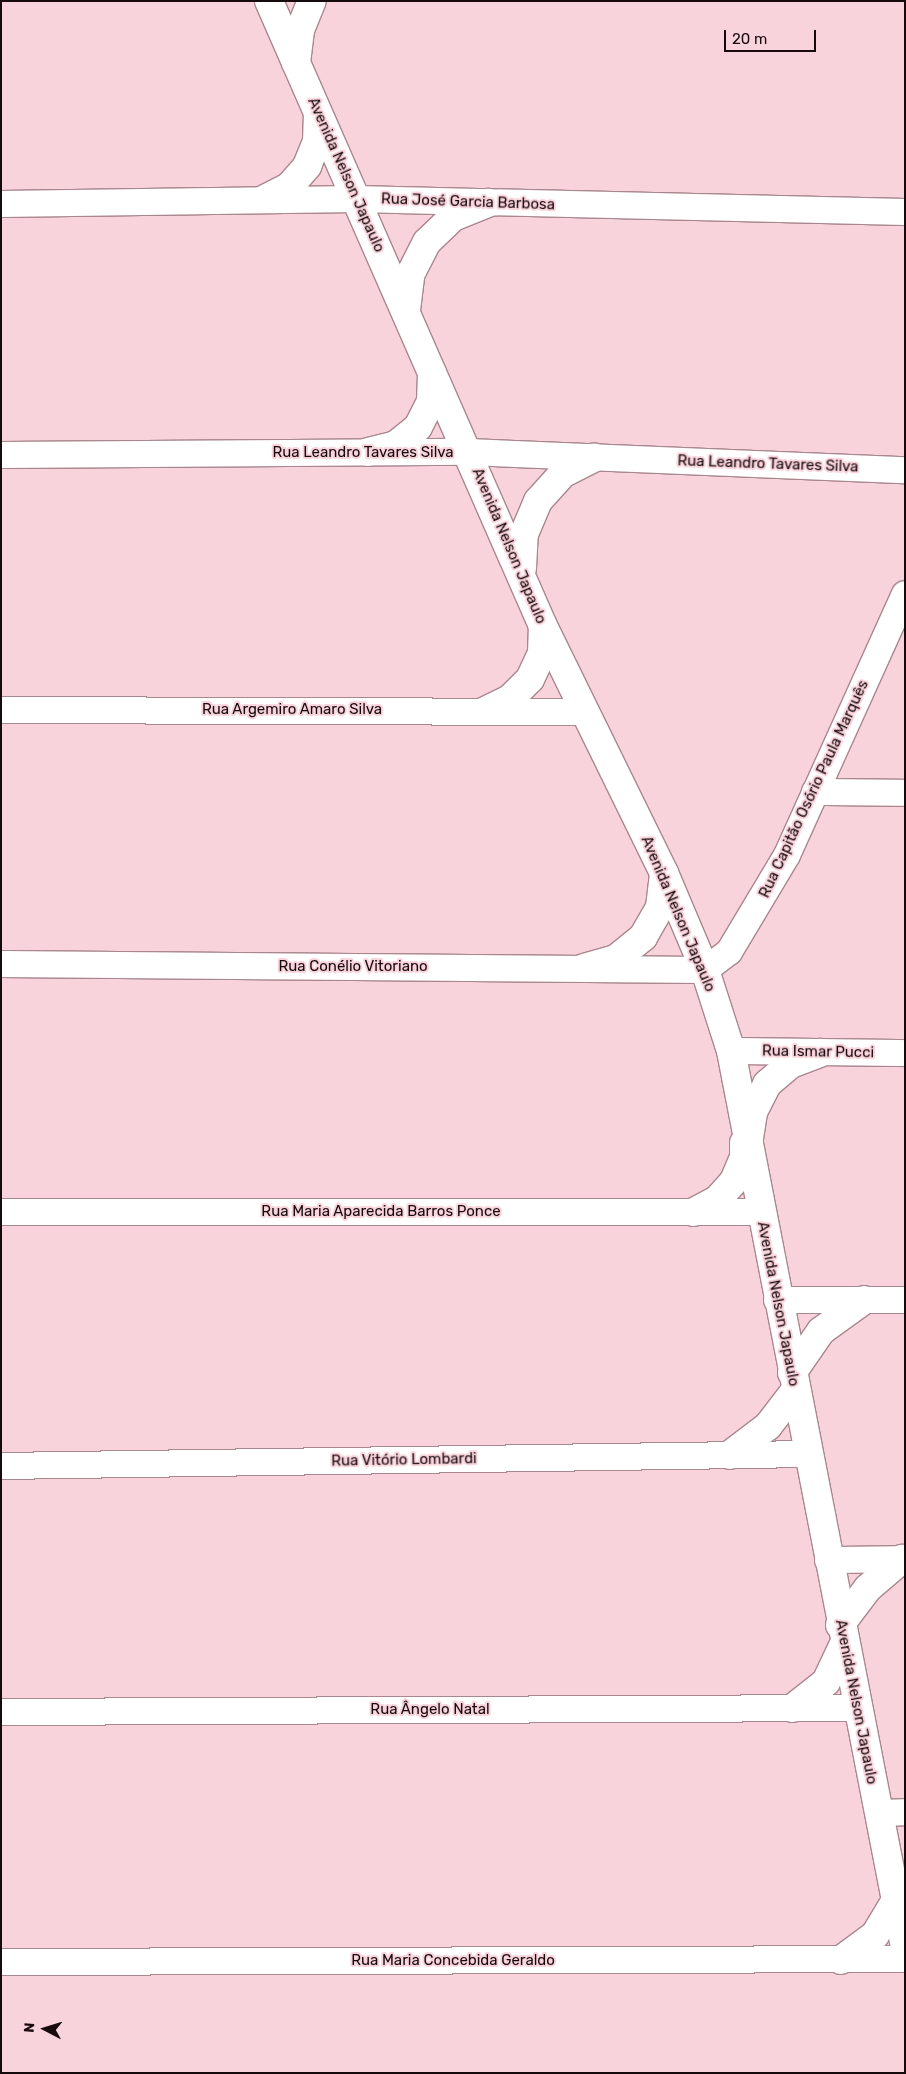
<!DOCTYPE html>
<meta charset="utf-8">
<style>
body{margin:0}
#map{position:relative;width:906px;height:2074px;overflow:hidden;background:#f9d3db;font-family:Rubik,sans-serif}
div>[style]{position:absolute}
.roads{filter:drop-shadow(1px 0 #a9878e) drop-shadow(-1px 0 #a9878e) drop-shadow(0 1px #a9878e) drop-shadow(0 -1px #a9878e)}
.street>*{height:26px;margin:-13px;padding:0 13px;transform-origin:13px;border-radius:13px;background:#fff}
.secondary>*{height:28px;margin:-14px;padding:0 14px;transform-origin:14px;border-radius:14px;background:#fff}
span{translate:-50% -50%;white-space:nowrap;text-align:center;line-height:1.15;-webkit-text-stroke:4px #f9d3db;paint-order:stroke}
.street-label{font-size:15px;color:#160a0d}
.frame{position:absolute;inset:0;border:2px solid #160a0d;pointer-events:none}
.north{position:absolute;left:20px;top:2004px;width:50px;height:50px;-webkit-text-stroke:4px #f9d3db;paint-order:stroke;rotate:275deg;font-size:14px;font-weight:700;line-height:20px;text-align:center;color:#160a0d}
.north::after{content:'';display:block;margin:auto;width:18px;height:22px;background:#160a0d;clip-path:polygon(50% 0,100% 100%,50% 72%,0 100%)}
.scale{position:absolute;left:724px;top:30px;width:92px;height:22px;box-sizing:border-box;border:2px solid #160a0d;border-top:0;padding-left:6px;font-size:15px;line-height:18px;white-space:nowrap;color:#160a0d;-webkit-text-stroke:4px #f9d3db;paint-order:stroke}
</style>
<div id="map">
<div class="roads">
<div class="street">
<div style="left:1px;top:204px;width:355px;rotate:-0.8deg"></div>
<div style="left:356px;top:199px;width:549px;rotate:1.36deg"></div>
<div style="left:1px;top:455px;width:467px;rotate:-0.4deg"></div>
<div style="left:468px;top:452px;width:437px;rotate:2.4deg"></div>
<div style="left:1px;top:710px;width:582px;rotate:0.2deg"></div>
<div style="left:815px;top:792px;width:90px;rotate:0.6deg"></div>
<div style="left:1px;top:964px;width:704px;rotate:0.49deg"></div>
<div style="left:705px;top:970px;width:30px;rotate:-37deg"></div>
<div style="left:729px;top:952px;width:113px;rotate:-59.1deg"></div>
<div style="left:787px;top:855px;width:286px;rotate:-65.7deg"></div>
<div style="left:731px;top:1051px;width:174px;rotate:0.7deg"></div>
<div style="left:1px;top:1212px;width:759px"></div>
<div style="left:777px;top:1300px;width:128px"></div>
<div style="left:1px;top:1466px;width:806px;rotate:-0.85deg"></div>
<div style="left:828px;top:1560px;width:77px;rotate:-0.7deg"></div>
<div style="left:1px;top:1712px;width:857px;rotate:-0.27deg"></div>
<div style="left:879px;top:1813px;width:26px;rotate:-2deg"></div>
<div style="left:1px;top:1962px;width:904px;rotate:-0.19deg"></div>
</div>
<div class="secondary">
<div style="left:269px;top:1px;width:682px;rotate:66.33deg"></div>
<div style="left:543px;top:626px;width:275px;rotate:63.9deg"></div>
<div style="left:664px;top:873px;width:105px;rotate:67.1deg"></div>
<div style="left:705px;top:970px;width:85px;rotate:72.2deg"></div>
<div style="left:731px;top:1051px;width:913px;rotate:79.01deg"></div>
<div style="left:296px;top:63px;width:33px;rotate:-83deg"></div>
<div style="left:300px;top:30px;width:31px;rotate:-68deg"></div>
<div style="left:265px;top:199px;width:27px;rotate:-27deg"></div>
<div style="left:289px;top:187px;width:28px;rotate:-49deg"></div>
<div style="left:307px;top:166px;width:27px;rotate:-68deg"></div>
<div style="left:317px;top:141px;width:26px;rotate:-88deg"></div>
<div style="left:406px;top:310px;width:35px;rotate:-83deg"></div>
<div style="left:410px;top:275px;width:37px;rotate:-63deg"></div>
<div style="left:427px;top:242px;width:36px;rotate:-44deg"></div>
<div style="left:453px;top:217px;width:38px;rotate:-22deg"></div>
<div style="left:368px;top:452px;width:29px;rotate:-14deg"></div>
<div style="left:396px;top:445px;width:28px;rotate:-39deg"></div>
<div style="left:418px;top:427px;width:28px;rotate:-63deg"></div>
<div style="left:431px;top:402px;width:29px;rotate:-88deg"></div>
<div style="left:522px;top:568px;width:34px;rotate:-87deg"></div>
<div style="left:524px;top:534px;width:36px;rotate:-67deg"></div>
<div style="left:538px;top:501px;width:36px;rotate:-48deg"></div>
<div style="left:562px;top:474px;width:36px;rotate:-27deg"></div>
<div style="left:485px;top:711px;width:28px;rotate:-26deg"></div>
<div style="left:510px;top:699px;width:28px;rotate:-45deg"></div>
<div style="left:530px;top:679px;width:29px;rotate:-65deg"></div>
<div style="left:542px;top:653px;width:27px;rotate:-88deg"></div>
<div style="left:584px;top:968px;width:33px;rotate:-16deg"></div>
<div style="left:616px;top:959px;width:35px;rotate:-39deg"></div>
<div style="left:643px;top:937px;width:34px;rotate:-60deg"></div>
<div style="left:660px;top:907px;width:34px;rotate:-83deg"></div>
<div style="left:749px;top:1138px;width:26px;rotate:-81deg"></div>
<div style="left:753px;top:1112px;width:31px;rotate:-63deg"></div>
<div style="left:767px;top:1084px;width:31px;rotate:-40deg"></div>
<div style="left:791px;top:1064px;width:31px;rotate:-21deg"></div>
<div style="left:694px;top:1212px;width:26px;rotate:-28deg"></div>
<div style="left:717px;top:1200px;width:25px;rotate:-48deg"></div>
<div style="left:734px;top:1181px;width:26px;rotate:-67deg"></div>
<div style="left:744px;top:1157px;width:14px;rotate:-90deg"></div>
<div style="left:792px;top:1373px;width:51px;rotate:-55.4deg"></div>
<div style="left:821px;top:1331px;width:53px;rotate:-35.8deg"></div>
<div style="left:730px;top:1455px;width:48px;rotate:-37.3deg"></div>
<div style="left:768px;top:1426px;width:44px;rotate:-52.4deg"></div>
<div style="left:840px;top:1625px;width:46px;rotate:-52.9deg"></div>
<div style="left:868px;top:1588px;width:45px;rotate:-40.5deg"></div>
<div style="left:793px;top:1708px;width:42px;rotate:-38.2deg"></div>
<div style="left:826px;top:1682px;width:42px;rotate:-64.7deg"></div>
<div style="left:841px;top:1960px;width:42px;rotate:-36.3deg"></div>
<div style="left:875px;top:1935px;width:41px;rotate:-59deg"></div>
</div>
</div>
<div class="street-label">
<span style="left:346px;top:175px;rotate:66deg">Avenida Nelson Japaulo</span>
<span style="left:468px;top:202px;rotate:2deg">Rua José Garcia Barbosa</span>
<span style="left:363px;top:453px">Rua Leandro Tavares Silva</span>
<span style="left:768px;top:464px;rotate:2deg">Rua Leandro Tavares Silva</span>
<span style="left:509px;top:546px;rotate:67deg">Avenida Nelson Japaulo</span>
<span style="left:292px;top:710px">Rua Argemiro Amaro Silva</span>
<span style="left:814px;top:789px;rotate:-65deg">Rua Capitão Osório Paula Marquês</span>
<span style="left:678px;top:914px;rotate:67deg">Avenida Nelson Japaulo</span>
<span style="left:353px;top:967px">Rua Conélio Vitoriano</span>
<span style="left:818px;top:1052px;rotate:1deg">Rua Ismar Pucci</span>
<span style="left:381px;top:1212px">Rua Maria Aparecida Barros Ponce</span>
<span style="left:778px;top:1304px;rotate:79deg">Avenida Nelson Japaulo</span>
<span style="left:404px;top:1460px;rotate:-1deg">Rua Vitório Lombardi</span>
<span style="left:856px;top:1702px;rotate:79deg">Avenida Nelson Japaulo</span>
<span style="left:430px;top:1710px">Rua Ângelo Natal</span>
<span style="left:453px;top:1961px">Rua Maria Concebida Geraldo</span>
</div>
<div class="frame"></div>
<div class="north">N</div>
<div class="scale">20 m</div>
</div>
